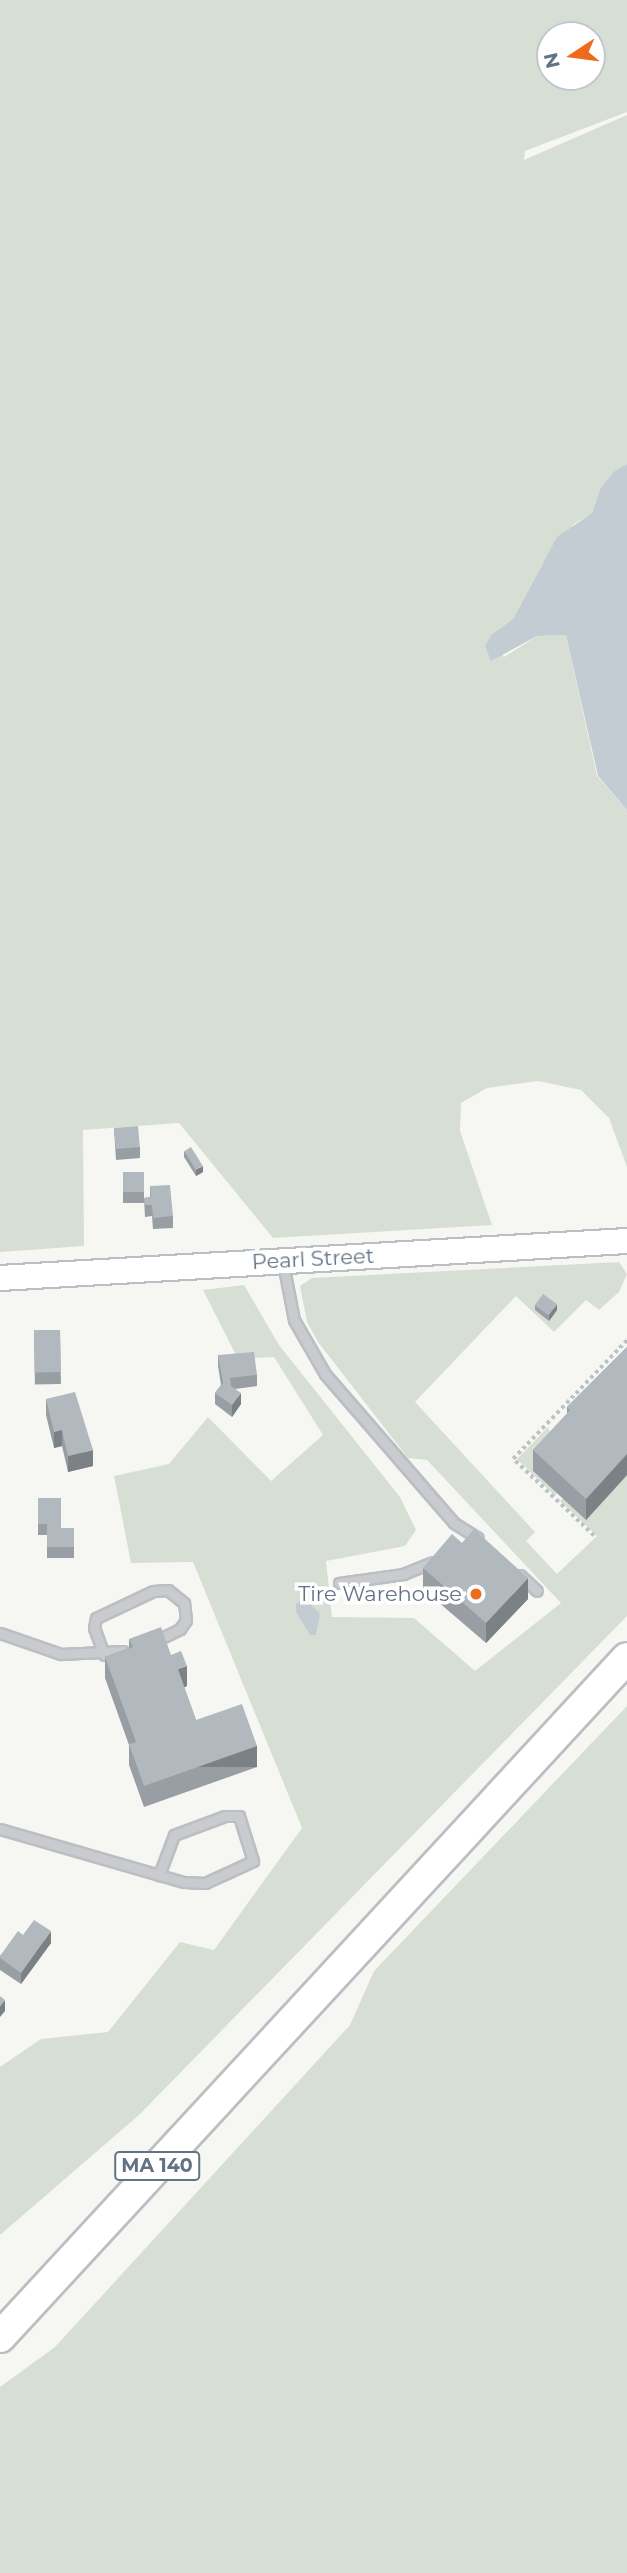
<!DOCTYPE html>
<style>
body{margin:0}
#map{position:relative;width:627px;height:2573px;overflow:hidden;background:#f6f7f3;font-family:Montserrat,sans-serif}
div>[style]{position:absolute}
.green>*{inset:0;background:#d7dfd4}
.water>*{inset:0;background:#c4ccd3}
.path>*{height:3.5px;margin-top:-1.75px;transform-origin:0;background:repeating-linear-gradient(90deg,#c0c1c4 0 3.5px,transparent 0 7px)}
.roads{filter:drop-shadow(2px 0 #bbbec3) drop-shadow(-2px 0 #bbbec3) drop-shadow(0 2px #bbbec3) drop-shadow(0 -2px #bbbec3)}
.service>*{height:9px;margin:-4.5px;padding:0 4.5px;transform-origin:4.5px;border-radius:4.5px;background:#c9cbcf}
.secondary>*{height:24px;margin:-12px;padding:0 12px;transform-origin:12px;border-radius:12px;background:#fff}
.trunk>*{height:30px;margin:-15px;padding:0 15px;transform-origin:15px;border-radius:15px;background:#fff}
.wall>*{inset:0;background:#989ea3;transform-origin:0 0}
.shaded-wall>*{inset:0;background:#7c8185;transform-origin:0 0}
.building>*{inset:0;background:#b1b8be;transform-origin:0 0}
.dots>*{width:19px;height:19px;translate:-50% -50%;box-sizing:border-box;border:4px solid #fff;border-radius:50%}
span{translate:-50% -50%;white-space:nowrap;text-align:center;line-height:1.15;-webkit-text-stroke:7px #fff;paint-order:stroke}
.shield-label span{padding:2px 5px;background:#fff;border:2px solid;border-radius:5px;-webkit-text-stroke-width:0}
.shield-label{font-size:19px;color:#647286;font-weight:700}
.street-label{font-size:21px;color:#647286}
.poi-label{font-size:21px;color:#647286}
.right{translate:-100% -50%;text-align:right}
.north{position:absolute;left:536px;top:21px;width:70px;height:70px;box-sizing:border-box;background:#fff;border:2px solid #c1c7cf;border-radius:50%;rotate:257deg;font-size:19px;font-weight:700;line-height:28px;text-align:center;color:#647286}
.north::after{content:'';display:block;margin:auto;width:24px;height:32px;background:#ee6a1c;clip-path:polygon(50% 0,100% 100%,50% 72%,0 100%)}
</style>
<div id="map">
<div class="green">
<div style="clip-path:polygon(evenodd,0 0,627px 0,627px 112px,525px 151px,524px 160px,627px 115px,627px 464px,613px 472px,600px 489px,592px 513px,574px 524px,543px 563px,513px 619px,492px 634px,504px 657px,537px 636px,566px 635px,597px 776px,627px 810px,627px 1167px,609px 1118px,581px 1090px,538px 1081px,487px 1088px,461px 1103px,460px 1131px,492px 1225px,273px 1238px,179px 1123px,83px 1130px,84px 1246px,0 1252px,0 0,550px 35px,592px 35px,592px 77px,550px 77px,550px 35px)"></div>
<div style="clip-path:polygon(619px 1262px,627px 1274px,619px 1292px,599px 1310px,586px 1300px,554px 1332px,516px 1296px,415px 1402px,535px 1532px,526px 1541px,557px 1574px,597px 1536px,560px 1501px,563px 1498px,586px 1519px,627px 1475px,627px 1616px,139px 2115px,0 2235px,0 2067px,41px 2039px,108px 2032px,180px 1942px,214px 1950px,302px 1828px,193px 1562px,131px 1563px,114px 1476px,169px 1464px,208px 1417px,271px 1481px,323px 1435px,274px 1357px,238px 1359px,203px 1290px,244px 1285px,279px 1345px,400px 1497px,416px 1530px,405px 1546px,326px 1561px,332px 1617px,414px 1618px,475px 1671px,561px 1603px,427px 1460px,408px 1458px,318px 1342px,307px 1322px,300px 1286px,312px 1278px)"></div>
<div style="clip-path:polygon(548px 1427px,556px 1447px,533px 1471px,557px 1493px,555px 1496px,517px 1459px)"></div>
<div style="clip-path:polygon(627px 1706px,627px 2573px,0 2573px,0 2387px,55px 2347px,350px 2025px,374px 1971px)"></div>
</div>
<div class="water">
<div style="clip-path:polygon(627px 464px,627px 810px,598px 776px,566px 635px,537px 636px,491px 661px,485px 646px,492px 634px,513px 619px,557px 537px,592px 513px,600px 489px,613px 472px)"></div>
<div style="clip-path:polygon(305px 1598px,320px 1614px,316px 1635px,310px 1635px,296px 1612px,296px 1604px)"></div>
</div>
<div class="path">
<div style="left:594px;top:1536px;width:112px;rotate:-136.5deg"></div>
<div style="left:513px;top:1459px;width:165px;rotate:-46.2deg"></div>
</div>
<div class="roads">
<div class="service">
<div style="left:283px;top:1263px;width:58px;rotate:79.1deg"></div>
<div style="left:294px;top:1320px;width:62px;rotate:60.1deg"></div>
<div style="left:325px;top:1374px;width:197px;rotate:49.1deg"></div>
<div style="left:454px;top:1523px;width:28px;rotate:32deg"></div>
<div style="left:520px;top:1575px;width:23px;rotate:43deg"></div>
<div style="left:339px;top:1583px;width:65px;rotate:-8deg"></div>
<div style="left:403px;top:1574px;width:31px;rotate:-22deg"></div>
<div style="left:0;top:1633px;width:65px;rotate:19deg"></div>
<div style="left:61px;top:1654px;width:62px;rotate:-2.8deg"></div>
<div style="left:104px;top:1655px;width:29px;rotate:-110deg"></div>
<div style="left:94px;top:1628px;width:10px;rotate:-79deg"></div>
<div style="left:96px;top:1618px;width:63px;rotate:-25.3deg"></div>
<div style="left:153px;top:1591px;width:15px;rotate:-4deg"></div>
<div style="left:168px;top:1590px;width:21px;rotate:39deg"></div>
<div style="left:184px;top:1603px;width:17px;rotate:83deg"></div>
<div style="left:186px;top:1620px;width:11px;rotate:124deg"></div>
<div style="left:180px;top:1629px;width:25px;rotate:154deg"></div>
<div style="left:0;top:1829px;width:191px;rotate:16.1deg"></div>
<div style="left:184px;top:1882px;width:21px;rotate:3deg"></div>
<div style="left:205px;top:1883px;width:53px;rotate:-24.6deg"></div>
<div style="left:253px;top:1861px;width:47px;rotate:-107.3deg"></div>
<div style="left:239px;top:1816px;width:14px;rotate:180deg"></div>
<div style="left:225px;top:1816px;width:54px;rotate:159.6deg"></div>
<div style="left:174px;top:1835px;width:43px;rotate:110.6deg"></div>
</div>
<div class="secondary">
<div style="left:0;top:1278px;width:628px;rotate:-3.38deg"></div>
</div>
<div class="trunk">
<div style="left:0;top:2337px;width:924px;rotate:-47.28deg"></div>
</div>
</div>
<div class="wall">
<div style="clip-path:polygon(114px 1128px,140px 1147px,140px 1158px,116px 1160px)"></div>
<div style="clip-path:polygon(184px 1151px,203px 1172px,196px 1176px,184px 1157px)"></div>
<div style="left:123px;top:1172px;width:21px;height:31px"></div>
<div style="clip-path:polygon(150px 1186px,173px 1216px,173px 1228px,153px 1229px,152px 1216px,145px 1217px,144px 1198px,150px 1197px)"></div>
<div style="clip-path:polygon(535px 1305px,557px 1310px,549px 1321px,535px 1310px)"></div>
<div style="left:60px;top:1330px;width:54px;height:26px;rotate:89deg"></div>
<div style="clip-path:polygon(627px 1347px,627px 1475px,586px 1520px,533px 1471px,533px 1450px,567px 1414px,567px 1407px)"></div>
<div style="clip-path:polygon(218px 1355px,257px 1375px,257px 1386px,235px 1389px,241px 1404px,232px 1417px,215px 1404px,215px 1393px,221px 1385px,218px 1366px)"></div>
<div style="clip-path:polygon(46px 1399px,93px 1466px,68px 1472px,62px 1446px,54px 1448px,46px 1415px)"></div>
<div style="clip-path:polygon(38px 1498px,61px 1528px,74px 1528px,74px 1558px,47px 1558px,47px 1535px,38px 1535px)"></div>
<div style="clip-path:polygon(423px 1568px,528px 1599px,486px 1643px,423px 1589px)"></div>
<div style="clip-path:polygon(129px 1639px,171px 1655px,187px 1686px,184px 1687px,196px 1720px,257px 1767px,144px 1807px,129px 1765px,129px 1745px,105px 1678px,105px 1657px,129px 1648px)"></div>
<div style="clip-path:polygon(23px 1935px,51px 1943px,21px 1984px,0 1970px,0 1956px)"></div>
</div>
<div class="shaded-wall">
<div style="clip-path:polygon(203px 1166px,203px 1172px,196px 1176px,196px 1170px)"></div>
<div style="clip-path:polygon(557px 1304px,557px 1310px,549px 1321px,549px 1315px)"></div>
<div style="clip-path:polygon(241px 1393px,241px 1404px,232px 1417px,232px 1405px)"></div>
<div style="clip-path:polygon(62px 1430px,62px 1446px,54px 1448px,54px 1432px)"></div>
<div style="clip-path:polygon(93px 1450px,93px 1466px,68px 1472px,68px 1456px)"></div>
<div style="clip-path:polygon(627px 1454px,627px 1475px,586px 1520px,586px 1499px)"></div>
<div style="clip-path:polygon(528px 1578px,528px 1599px,486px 1643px,486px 1623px)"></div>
<div style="clip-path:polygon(187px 1666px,187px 1686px,178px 1690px,178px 1669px)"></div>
<div style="left:257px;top:1746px;width:21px;height:120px;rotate:90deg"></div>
<div style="clip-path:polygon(51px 1931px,51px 1943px,21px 1984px,21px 1973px)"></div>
<div style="clip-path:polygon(5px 2000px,5px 2011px,0 2017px,0 2006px)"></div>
</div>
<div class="building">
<div style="left:138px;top:1126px;width:21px;height:24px;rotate:85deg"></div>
<div style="left:191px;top:1147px;width:22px;height:8px;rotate:58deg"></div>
<div style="left:123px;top:1172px;width:21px;height:20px"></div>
<div style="clip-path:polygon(170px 1185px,173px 1216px,153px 1218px,152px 1205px,145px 1205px,144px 1198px,151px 1197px,150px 1186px)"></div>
<div style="left:543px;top:1294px;width:17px;height:14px;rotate:36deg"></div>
<div style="left:60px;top:1330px;width:42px;height:26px;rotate:89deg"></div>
<div style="clip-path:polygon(627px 1347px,627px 1454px,586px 1499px,533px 1450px,570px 1410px,567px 1407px)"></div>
<div style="clip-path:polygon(254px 1352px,257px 1375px,230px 1378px,231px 1386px,241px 1393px,232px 1405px,215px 1393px,223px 1383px,218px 1355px)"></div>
<div style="clip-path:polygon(75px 1392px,93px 1450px,68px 1456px,62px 1430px,54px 1432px,46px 1399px)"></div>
<div style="clip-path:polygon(38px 1498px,61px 1498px,61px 1528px,74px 1528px,74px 1547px,47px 1547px,47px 1524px,38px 1524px)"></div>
<div style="clip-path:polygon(474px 1529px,528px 1578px,486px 1623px,423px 1568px,452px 1534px,462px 1543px)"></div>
<div style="clip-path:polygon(161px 1627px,171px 1655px,181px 1651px,187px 1666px,178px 1669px,196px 1720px,242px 1704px,257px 1746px,144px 1786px,129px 1744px,136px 1742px,105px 1657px,133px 1647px,129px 1639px)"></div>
<div style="clip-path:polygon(34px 1920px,51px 1931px,21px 1973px,0 1958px,0 1956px,18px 1931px,23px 1935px)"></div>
<div style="clip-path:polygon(0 1996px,5px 2000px,0 2006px)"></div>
</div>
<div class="dots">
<div style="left:476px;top:1594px;background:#ee6a1c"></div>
</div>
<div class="shield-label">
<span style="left:157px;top:2166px">MA 140</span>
</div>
<div class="street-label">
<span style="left:313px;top:1259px;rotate:-3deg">Pearl Street</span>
</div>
<div class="poi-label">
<span class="right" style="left:462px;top:1594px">Tire Warehouse</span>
</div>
<div class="north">N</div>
</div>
